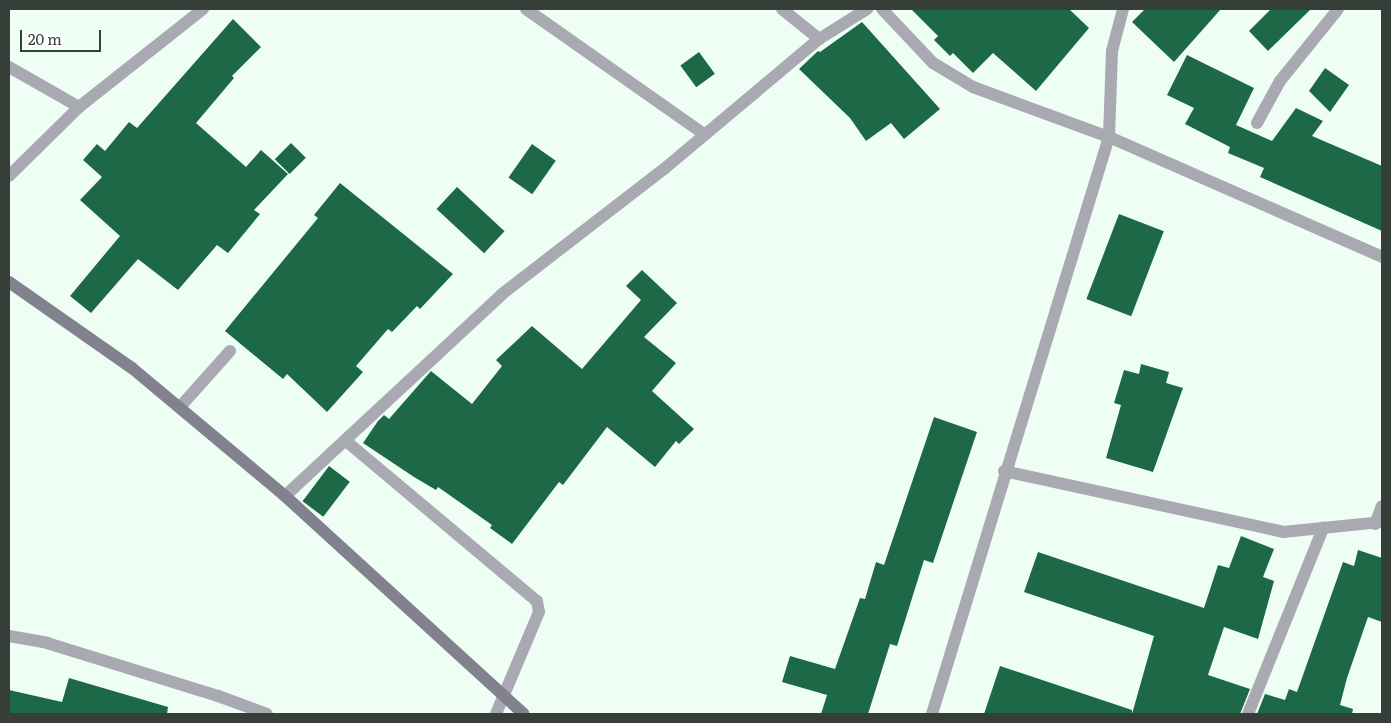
<!DOCTYPE html>
<style>
body{margin:0}
#map{position:relative;width:1391px;height:723px;overflow:hidden;background:#eefef5;font-family:Literata,serif}
div>[style]{position:absolute}
.building>*{inset:0;background:#1d6947;transform-origin:0 0}
.street>*{height:12px;margin:-6px;padding:0 6px;transform-origin:6px;border-radius:6px;background:#a9a9b1}
.secondary>*{height:12px;margin:-6px;padding:0 6px;transform-origin:6px;border-radius:6px;background:#82828e}
span{translate:-50% -50%;white-space:nowrap;text-align:center;line-height:1.15;-webkit-text-stroke:5px #fff;paint-order:stroke}
.frame{position:absolute;inset:0;border:10px solid #363e39;pointer-events:none}
.scale{position:absolute;left:20px;top:30px;width:81px;height:22px;box-sizing:border-box;border:2px solid #363e39;border-top:0;padding-left:6px;font-size:15px;line-height:18px;white-space:nowrap;color:#363e39;-webkit-text-stroke:4px #fff;paint-order:stroke}
</style>
<div id="map">
<div class="building">
<div style="clip-path:polygon(911px 9px,1069px 9px,1089px 28px,1036px 91px,993px 53px,973px 73px,953px 53px,950px 56px,934px 40px,938px 36px)"></div>
<div style="clip-path:polygon(1145px 9px,1221px 9px,1174px 62px,1132px 22px)"></div>
<div style="clip-path:polygon(1271px 9px,1311px 9px,1268px 51px,1249px 31px)"></div>
<div style="clip-path:polygon(233px 19px,261px 47px,232px 76px,234px 78px,196px 123px,246px 167px,261px 150px,288px 174px,254px 210px,260px 214px,228px 253px,217px 245px,178px 290px,138px 259px,91px 313px,70px 296px,120px 236px,80px 200px,102px 177px,83px 160px,97px 144px,105px 151px,129px 122px,137px 128px)"></div>
<div style="clip-path:polygon(862px 22px,940px 109px,904px 139px,891px 123px,866px 141px,850px 118px,799px 69px,818px 51px,820px 52px)"></div>
<div style="left:699px;top:52px;width:27px;height:23px;rotate:54deg"></div>
<div style="clip-path:polygon(1187px 55px,1254px 88px,1236px 125px,1272px 141px,1296px 108px,1323px 121px,1312px 136px,1382px 166px,1382px 231px,1260px 177px,1264px 168px,1228px 153px,1230px 147px,1185px 124px,1194px 108px,1167px 95px)"></div>
<div style="clip-path:polygon(1325px 68px,1349px 85px,1330px 112px,1309px 91px)"></div>
<div style="left:291px;top:143px;width:21px;height:23px;rotate:45deg"></div>
<div style="left:532px;top:144px;width:29px;height:41px;rotate:35deg"></div>
<div style="clip-path:polygon(340px 183px,453px 274px,420px 309px,417px 306px,392px 332px,388px 329px,356px 366px,363px 372px,327px 412px,287px 374px,283px 379px,225px 331px,318px 218px,314px 215px)"></div>
<div style="left:457px;top:187px;width:65px;height:30px;rotate:43deg"></div>
<div style="left:1119px;top:214px;width:48px;height:91px;rotate:21deg"></div>
<div style="clip-path:polygon(642px 270px,677px 303px,644px 337px,676px 363px,652px 391px,694px 429px,679px 444px,676px 441px,655px 467px,607px 427px,563px 485px,559px 482px,512px 544px,490px 528px,492px 525px,438px 487px,436px 490px,414px 477px,363px 443px,378px 421px,384px 415px,389px 419px,431px 371px,472px 404px,502px 366px,496px 360px,532px 326px,582px 369px,641px 300px,626px 286px)"></div>
<div style="clip-path:polygon(1141px 364px,1169px 372px,1166px 383px,1183px 388px,1153px 472px,1106px 458px,1121px 405px,1114px 403px,1124px 370px,1139px 374px)"></div>
<div style="clip-path:polygon(934px 417px,977px 432px,933px 563px,924px 560px,897px 646px,890px 644px,868px 714px,821px 714px,827px 695px,782px 682px,790px 656px,835px 669px,860px 598px,865px 599px,876px 562px,884px 565px)"></div>
<div style="left:329px;top:466px;width:26px;height:44px;rotate:37deg"></div>
<div style="clip-path:polygon(1241px 536px,1274px 549px,1263px 577px,1274px 581px,1258px 639px,1224px 627px,1208px 675px,1250px 689px,1240px 714px,1132px 714px,1154px 636px,1024px 592px,1038px 552px,1204px 608px,1218px 565px,1229px 568px)"></div>
<div style="clip-path:polygon(1358px 550px,1382px 558px,1382px 622px,1368px 617px,1347px 678px,1340px 705px,1353px 709px,1352px 714px,1257px 714px,1265px 694px,1285px 700px,1289px 689px,1297px 692px,1343px 562px,1354px 566px)"></div>
<div style="clip-path:polygon(1000px 666px,1132px 710px,1132px 714px,984px 714px)"></div>
<div style="clip-path:polygon(69px 678px,168px 707px,167px 714px,9px 714px,9px 690px,62px 702px)"></div>
</div>
<div class="street">
<div style="left:526px;top:9px;width:218px;rotate:35.1deg"></div>
<div style="left:782px;top:9px;width:48px;rotate:39deg"></div>
<div style="left:882px;top:9px;width:74px;rotate:46.6deg"></div>
<div style="left:933px;top:63px;width:47px;rotate:31deg"></div>
<div style="left:973px;top:87px;width:145px;rotate:20.2deg"></div>
<div style="left:1109px;top:137px;width:298px;rotate:23.7deg"></div>
<div style="left:9px;top:67px;width:81px;rotate:29.7deg"></div>
<div style="left:1257px;top:123px;width:48px;rotate:-61.3deg"></div>
<div style="left:1280px;top:81px;width:92px;rotate:-51.1deg"></div>
<div style="left:9px;top:176px;width:98px;rotate:-44.6deg"></div>
<div style="left:79px;top:107px;width:158px;rotate:-38.3deg"></div>
<div style="left:180px;top:407px;width:75px;rotate:-48.2deg"></div>
<div style="left:346px;top:441px;width:249px;rotate:40deg"></div>
<div style="left:537px;top:601px;width:11px;rotate:80deg"></div>
<div style="left:539px;top:612px;width:111px;rotate:112.9deg"></div>
<div style="left:1004px;top:471px;width:286px;rotate:12.3deg"></div>
<div style="left:1283px;top:532px;width:100px;rotate:-5.8deg"></div>
<div style="left:285px;top:496px;width:296px;rotate:-42.9deg"></div>
<div style="left:502px;top:294px;width:205px;rotate:-37.7deg"></div>
<div style="left:664px;top:169px;width:202px;rotate:-40deg"></div>
<div style="left:819px;top:39px;width:57px;rotate:-32deg"></div>
<div style="left:1375px;top:524px;width:19px;rotate:-69deg"></div>
<div style="left:9px;top:636px;width:39px;rotate:10deg"></div>
<div style="left:47px;top:643px;width:179px;rotate:17.2deg"></div>
<div style="left:218px;top:696px;width:52px;rotate:20.2deg"></div>
<div style="left:932px;top:714px;width:604px;rotate:-72.95deg"></div>
<div style="left:1109px;top:137px;width:86px;rotate:-88deg"></div>
<div style="left:1112px;top:51px;width:43px;rotate:-75.3deg"></div>
<div style="left:1248px;top:714px;width:201px;rotate:-68deg"></div>
</div>
<div class="secondary">
<div style="left:9px;top:282px;width:150px;rotate:35deg"></div>
<div style="left:132px;top:368px;width:199px;rotate:39.9deg"></div>
<div style="left:285px;top:496px;width:323px;rotate:42.4deg"></div>
</div>
<div class="frame"></div>
<div class="scale">20 m</div>
</div>
